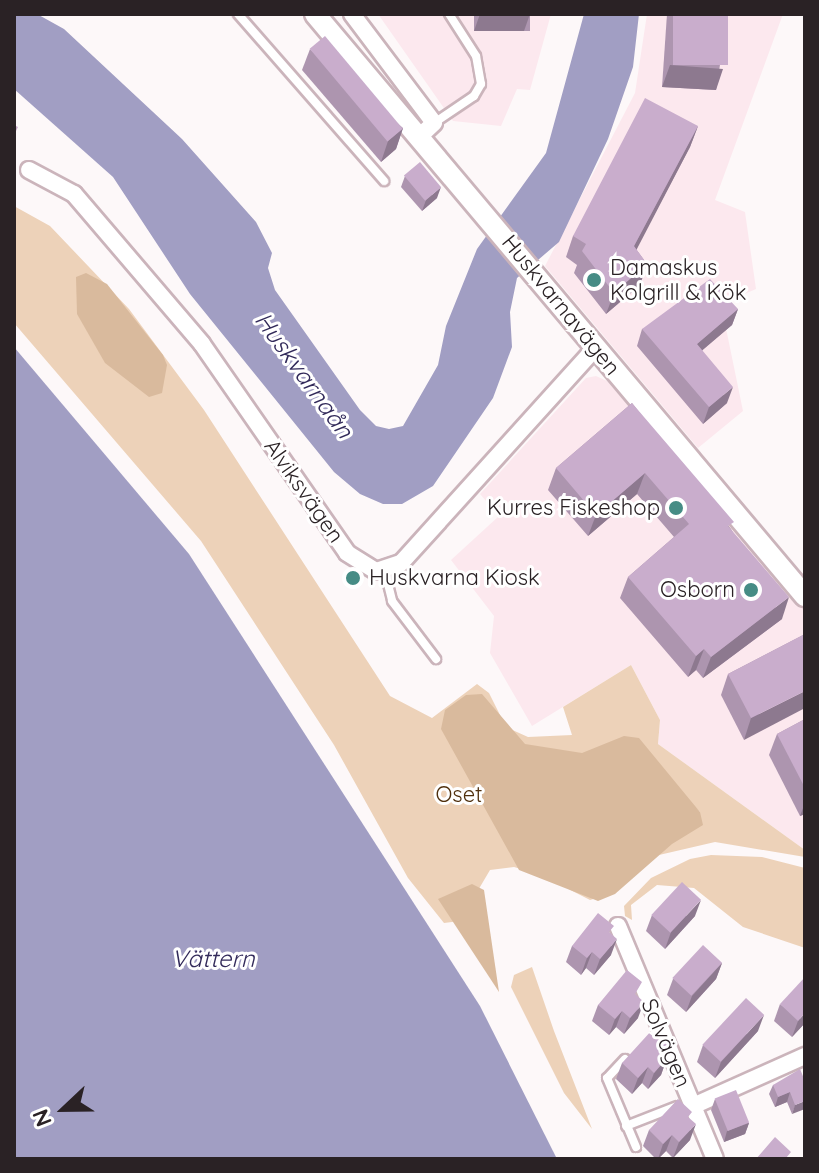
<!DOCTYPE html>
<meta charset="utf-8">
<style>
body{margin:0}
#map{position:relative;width:819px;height:1173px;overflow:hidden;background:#fdf8f9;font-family:Quicksand,sans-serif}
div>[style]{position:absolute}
.built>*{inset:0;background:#fce8ee}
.green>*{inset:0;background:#edd2b9}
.forest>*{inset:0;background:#d9ba9d}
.water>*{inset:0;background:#a19ec3}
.roads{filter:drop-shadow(2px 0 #cbb4bb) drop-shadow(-2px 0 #cbb4bb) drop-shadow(0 2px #cbb4bb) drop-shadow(0 -2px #cbb4bb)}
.service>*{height:8px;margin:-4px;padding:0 4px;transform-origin:4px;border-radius:4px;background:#fff}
.minor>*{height:16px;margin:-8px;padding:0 8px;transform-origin:8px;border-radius:8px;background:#fff}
.tertiary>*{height:20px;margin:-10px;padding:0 10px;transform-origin:10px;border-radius:10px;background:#fff}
.wall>*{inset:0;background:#ad95af;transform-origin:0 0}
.shaded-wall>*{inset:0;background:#8d798f}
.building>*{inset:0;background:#c9adcc;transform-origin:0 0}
.dots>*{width:22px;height:22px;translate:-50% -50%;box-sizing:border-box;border:4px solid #fff;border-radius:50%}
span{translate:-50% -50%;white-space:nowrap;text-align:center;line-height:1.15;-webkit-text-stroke:6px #fff;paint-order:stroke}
.poi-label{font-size:22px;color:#2a2225}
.left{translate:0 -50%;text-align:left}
.right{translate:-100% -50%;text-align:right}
.street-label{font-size:22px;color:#2a2225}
.park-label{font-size:22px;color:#50300d}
.water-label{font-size:24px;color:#322a5a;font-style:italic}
.frame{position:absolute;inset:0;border:16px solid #2a2225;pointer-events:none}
.north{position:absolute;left:24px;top:1069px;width:80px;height:80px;-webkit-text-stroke:6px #fff;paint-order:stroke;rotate:248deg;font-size:22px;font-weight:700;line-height:32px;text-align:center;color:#2a2225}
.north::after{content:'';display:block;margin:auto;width:28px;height:36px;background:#2a2225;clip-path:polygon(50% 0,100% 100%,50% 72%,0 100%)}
</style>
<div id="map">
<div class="built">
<div style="clip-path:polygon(378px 14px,551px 14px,530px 90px,517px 89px,501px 126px,453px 121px)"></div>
<div style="clip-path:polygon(647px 14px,783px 14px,715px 200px,745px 212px,756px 289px,721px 304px,743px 411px,698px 448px,545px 266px,635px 93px)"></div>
<div style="clip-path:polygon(596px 376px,607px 381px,805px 609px,805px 850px,658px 744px,660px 720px,631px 665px,532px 726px,490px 653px,494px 616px,451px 560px,499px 516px,480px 494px,586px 378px)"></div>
</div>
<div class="green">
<div style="clip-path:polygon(14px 206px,50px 226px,129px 309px,204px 410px,390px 696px,432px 718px,477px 684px,489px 693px,506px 727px,528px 737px,572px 735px,563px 707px,631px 665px,660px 720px,658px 744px,805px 850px,805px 857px,715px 842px,659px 855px,700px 812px,674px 786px,610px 894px,590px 900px,541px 875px,514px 867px,490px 870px,460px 921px,444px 923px,408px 878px,334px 745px,201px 541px,14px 323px)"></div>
<div style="clip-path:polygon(711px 855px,762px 857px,805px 868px,805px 948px,743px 927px,694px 888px,657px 885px,631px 905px,632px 920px,625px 916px,624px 906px,651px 878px,690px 859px)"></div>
<div style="clip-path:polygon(532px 967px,554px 1031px,592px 1129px,564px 1093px,511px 987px,514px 975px)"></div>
</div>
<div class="forest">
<div style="clip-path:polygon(86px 273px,107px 284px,163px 355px,167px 365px,162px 393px,149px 397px,105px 363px,77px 314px,76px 277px)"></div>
<div style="clip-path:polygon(482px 694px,525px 744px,582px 753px,624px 736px,639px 738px,700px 812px,703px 825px,672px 844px,615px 894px,598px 901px,519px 870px,441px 729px,445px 710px,466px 695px)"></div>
<div style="clip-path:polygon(472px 884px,484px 890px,499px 992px,438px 899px)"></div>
</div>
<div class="water">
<div style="clip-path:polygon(14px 14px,37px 14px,64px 29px,182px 139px,256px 222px,272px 253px,268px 268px,275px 290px,360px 410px,376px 426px,389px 429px,403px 426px,438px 365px,446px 326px,477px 249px,546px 153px,584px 14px,639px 14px,633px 67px,608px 139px,559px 242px,517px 278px,510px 312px,512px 347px,493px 398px,433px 486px,402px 504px,383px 504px,360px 494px,334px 472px,190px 294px,113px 177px,14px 89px)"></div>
<div style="clip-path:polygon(14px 347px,189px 554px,480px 1006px,557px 1159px,14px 1159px)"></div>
</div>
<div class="roads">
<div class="service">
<div style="left:238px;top:14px;width:222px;rotate:48.8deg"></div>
<div style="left:434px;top:123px;width:48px;rotate:-34deg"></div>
<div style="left:474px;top:96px;width:14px;rotate:-60deg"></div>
<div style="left:481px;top:84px;width:28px;rotate:-100deg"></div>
<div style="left:476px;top:56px;width:50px;rotate:-122.7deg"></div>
<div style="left:385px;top:572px;width:30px;rotate:76deg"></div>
<div style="left:392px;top:601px;width:73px;rotate:52.8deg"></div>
<div style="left:625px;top:1059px;width:26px;rotate:133deg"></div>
<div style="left:607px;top:1078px;width:75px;rotate:67.2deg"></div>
<div style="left:626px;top:1126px;width:55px;rotate:-21.4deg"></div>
</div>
<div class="minor">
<div style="left:352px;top:14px;width:136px;rotate:53deg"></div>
<div style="left:434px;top:123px;width:21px;rotate:137deg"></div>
<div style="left:29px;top:170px;width:51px;rotate:28.1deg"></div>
<div style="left:74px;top:194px;width:197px;rotate:49.5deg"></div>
<div style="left:202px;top:344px;width:254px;rotate:55.2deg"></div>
<div style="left:347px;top:553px;width:34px;rotate:32deg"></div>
<div style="left:376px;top:571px;width:26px;rotate:-18deg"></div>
<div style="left:401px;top:563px;width:290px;rotate:-47.9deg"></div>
<div style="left:618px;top:926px;width:252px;rotate:67.4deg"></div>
<div style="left:693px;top:1106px;width:123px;rotate:-24.1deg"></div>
</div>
<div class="tertiary">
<div style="left:315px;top:14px;width:761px;rotate:49.91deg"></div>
</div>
</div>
<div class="wall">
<div style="left:474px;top:14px;width:56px;height:17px"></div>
<div style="clip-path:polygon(667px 14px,728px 14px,716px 90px,662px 87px)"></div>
<div style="clip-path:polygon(310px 49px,403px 128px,396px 149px,381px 162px,302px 70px)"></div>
<div style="clip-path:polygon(698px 126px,690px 147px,636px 249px,647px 264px,640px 285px,606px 314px,574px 273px,577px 265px,566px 257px,573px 236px)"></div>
<div style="clip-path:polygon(405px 176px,437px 198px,422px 211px,401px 187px)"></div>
<div style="clip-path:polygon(738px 309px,732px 325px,702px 350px,727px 403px,703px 424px,637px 346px,642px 329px)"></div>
<div style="clip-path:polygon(632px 403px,731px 529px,782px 619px,703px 678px,696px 670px,688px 677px,620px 598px,628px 577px,674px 537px,637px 494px,588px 536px,548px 490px,556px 468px)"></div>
<div style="clip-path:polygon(805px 634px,744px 740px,721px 695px,728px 674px)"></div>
<div style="clip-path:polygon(805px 719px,805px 814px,800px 816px,769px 755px,777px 734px)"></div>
<div style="clip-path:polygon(652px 915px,695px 916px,665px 949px,646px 931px)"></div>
<div style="clip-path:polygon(611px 934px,611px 955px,594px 975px,586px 968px,581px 975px,566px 962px,572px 946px)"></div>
<div style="clip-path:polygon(722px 963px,716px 979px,686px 1012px,667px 995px,673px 979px)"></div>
<div style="clip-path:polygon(637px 996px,638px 1018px,624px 1034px,616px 1027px,609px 1035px,592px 1021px,598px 1005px)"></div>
<div style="clip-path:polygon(780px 1004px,805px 1023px,792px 1037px,774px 1021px)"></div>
<div style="clip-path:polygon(758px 1031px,715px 1078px,697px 1062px,703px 1045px)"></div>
<div style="clip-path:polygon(668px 1044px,664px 1055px,667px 1058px,661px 1075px,648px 1089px,642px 1083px,632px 1094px,616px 1079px,622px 1063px)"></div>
<div style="clip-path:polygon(805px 1081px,792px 1114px,787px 1102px,775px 1107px,769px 1094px,773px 1085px)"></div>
<div style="clip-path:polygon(715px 1099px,749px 1123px,745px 1134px,724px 1142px,711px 1110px)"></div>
<div style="clip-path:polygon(690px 1119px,690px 1140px,673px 1158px,666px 1151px,658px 1159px,656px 1159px,643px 1146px,649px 1130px)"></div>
</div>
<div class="shaded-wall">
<div style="clip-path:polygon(480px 14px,530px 14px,524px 31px,474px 31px)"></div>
<div style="clip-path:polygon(670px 65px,723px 69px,716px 90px,662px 87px)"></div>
<div style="clip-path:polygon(698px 126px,690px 147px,627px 268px,634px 246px)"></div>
<div style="clip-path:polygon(403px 128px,396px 149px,381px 162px,388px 141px)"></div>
<div style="clip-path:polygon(441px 187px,437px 198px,422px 211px,426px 200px)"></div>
<div style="clip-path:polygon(647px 264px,640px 285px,606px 314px,614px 293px)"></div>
<div style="clip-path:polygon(738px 309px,732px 325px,691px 360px,697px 344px)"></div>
<div style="clip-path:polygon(733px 387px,727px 403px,703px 424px,709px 407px)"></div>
<div style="clip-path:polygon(645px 473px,637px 494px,588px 536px,596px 515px)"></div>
<div style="clip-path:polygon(789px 597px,782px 619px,703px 678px,711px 657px)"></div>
<div style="clip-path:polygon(704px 649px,696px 670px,688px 677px,696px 656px)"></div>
<div style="clip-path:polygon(805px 691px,805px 708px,744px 740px,751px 718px)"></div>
<div style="clip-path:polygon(805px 803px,805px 814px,800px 816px)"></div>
<div style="clip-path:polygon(701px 900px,695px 916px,665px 949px,671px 932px)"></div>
<div style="clip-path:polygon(617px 939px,611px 955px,594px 975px,600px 959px)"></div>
<div style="clip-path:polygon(592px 952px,586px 968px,581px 975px,587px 958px)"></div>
<div style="clip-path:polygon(722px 963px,716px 979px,686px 1012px,692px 996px)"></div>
<div style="clip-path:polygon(644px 1002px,638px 1018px,624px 1034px,630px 1018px)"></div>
<div style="clip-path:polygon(622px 1011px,616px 1027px,609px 1035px,615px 1019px)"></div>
<div style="clip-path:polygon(805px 1013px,805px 1023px,792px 1037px,798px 1021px)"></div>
<div style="clip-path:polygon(764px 1015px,758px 1031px,715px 1078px,721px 1062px)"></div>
<div style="clip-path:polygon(667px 1058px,661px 1075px,648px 1089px,654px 1073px)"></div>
<div style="clip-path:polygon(648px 1067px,642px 1083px,632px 1094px,638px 1078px)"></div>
<div style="clip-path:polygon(790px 1092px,787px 1102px,775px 1107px,778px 1097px)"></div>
<div style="clip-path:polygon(805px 1101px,805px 1109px,792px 1114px,795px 1105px)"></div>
<div style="clip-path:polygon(749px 1123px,745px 1134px,724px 1142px,727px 1131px)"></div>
<div style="clip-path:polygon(696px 1124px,690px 1140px,673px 1158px,679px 1142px)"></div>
<div style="clip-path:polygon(672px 1135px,666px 1151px,658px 1159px,663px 1144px)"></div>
</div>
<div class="building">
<div style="left:673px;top:14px;width:55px;height:51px"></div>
<div style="left:325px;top:36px;width:121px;height:20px;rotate:50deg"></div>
<div style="clip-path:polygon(645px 98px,698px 126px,634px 246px,647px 264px,614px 293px,582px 251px,586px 244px,573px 236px)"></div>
<div style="clip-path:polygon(14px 125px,18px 127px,14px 135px)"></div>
<div style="left:420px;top:162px;width:33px;height:21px;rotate:50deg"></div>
<div style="clip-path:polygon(710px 279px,738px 309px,697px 344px,733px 387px,709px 407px,642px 329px)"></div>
<div style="clip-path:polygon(632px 403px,734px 522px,728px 526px,789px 597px,711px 657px,704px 649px,696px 656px,628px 577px,689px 524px,645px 473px,596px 515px,556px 468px)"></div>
<div style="clip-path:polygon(805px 634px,805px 691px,751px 718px,728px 674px)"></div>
<div style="clip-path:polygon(805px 719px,805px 788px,777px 734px)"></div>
<div style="left:682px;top:882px;width:26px;height:45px;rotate:43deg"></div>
<div style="clip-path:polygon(598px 913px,614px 926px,609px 932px,617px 939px,600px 959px,592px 952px,587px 958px,572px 946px)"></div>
<div style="left:703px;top:945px;width:26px;height:45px;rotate:43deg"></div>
<div style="clip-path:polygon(627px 970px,642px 982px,635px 994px,644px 1002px,630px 1018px,622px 1011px,615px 1019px,598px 1005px)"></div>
<div style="clip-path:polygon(805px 977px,805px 1013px,798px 1021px,780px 1004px)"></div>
<div style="left:746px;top:998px;width:25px;height:64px;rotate:43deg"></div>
<div style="clip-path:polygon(652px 1030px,668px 1044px,661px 1052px,667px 1058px,654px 1073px,648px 1067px,638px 1078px,622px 1063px)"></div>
<div style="clip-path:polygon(800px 1069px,805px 1081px,805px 1101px,795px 1105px,790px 1092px,778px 1097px,773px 1085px)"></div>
<div style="left:736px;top:1090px;width:35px;height:23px;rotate:68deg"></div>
<div style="clip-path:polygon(678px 1099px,692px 1112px,688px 1117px,696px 1124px,679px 1142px,672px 1135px,663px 1144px,649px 1130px)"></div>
<div style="clip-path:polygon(775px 1137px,791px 1152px,786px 1158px,786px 1159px,756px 1159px)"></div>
</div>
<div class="dots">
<div style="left:594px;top:280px;background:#468c85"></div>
<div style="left:676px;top:508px;background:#468c85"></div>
<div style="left:353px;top:578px;background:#468c85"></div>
<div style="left:751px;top:590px;background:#468c85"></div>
</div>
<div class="poi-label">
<span class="left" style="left:610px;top:280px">Damaskus<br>Kolgrill &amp; Kök</span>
<span class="right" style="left:660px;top:508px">Kurres Fiskeshop</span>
<span class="left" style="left:369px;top:578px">Huskvarna Kiosk</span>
<span class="right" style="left:735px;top:590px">Osborn</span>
</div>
<div class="street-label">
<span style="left:561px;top:305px;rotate:51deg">Huskvarnavägen</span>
<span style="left:304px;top:491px;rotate:55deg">Alviksvägen</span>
<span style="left:666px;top:1043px;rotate:67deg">Solvägen</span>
</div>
<div class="park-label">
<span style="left:459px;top:795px">Oset</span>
</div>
<div class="water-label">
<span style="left:304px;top:375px;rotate:54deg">Huskvarnaån</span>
<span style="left:213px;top:959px">Vättern</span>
</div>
<div class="frame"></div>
<div class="north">N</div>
</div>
